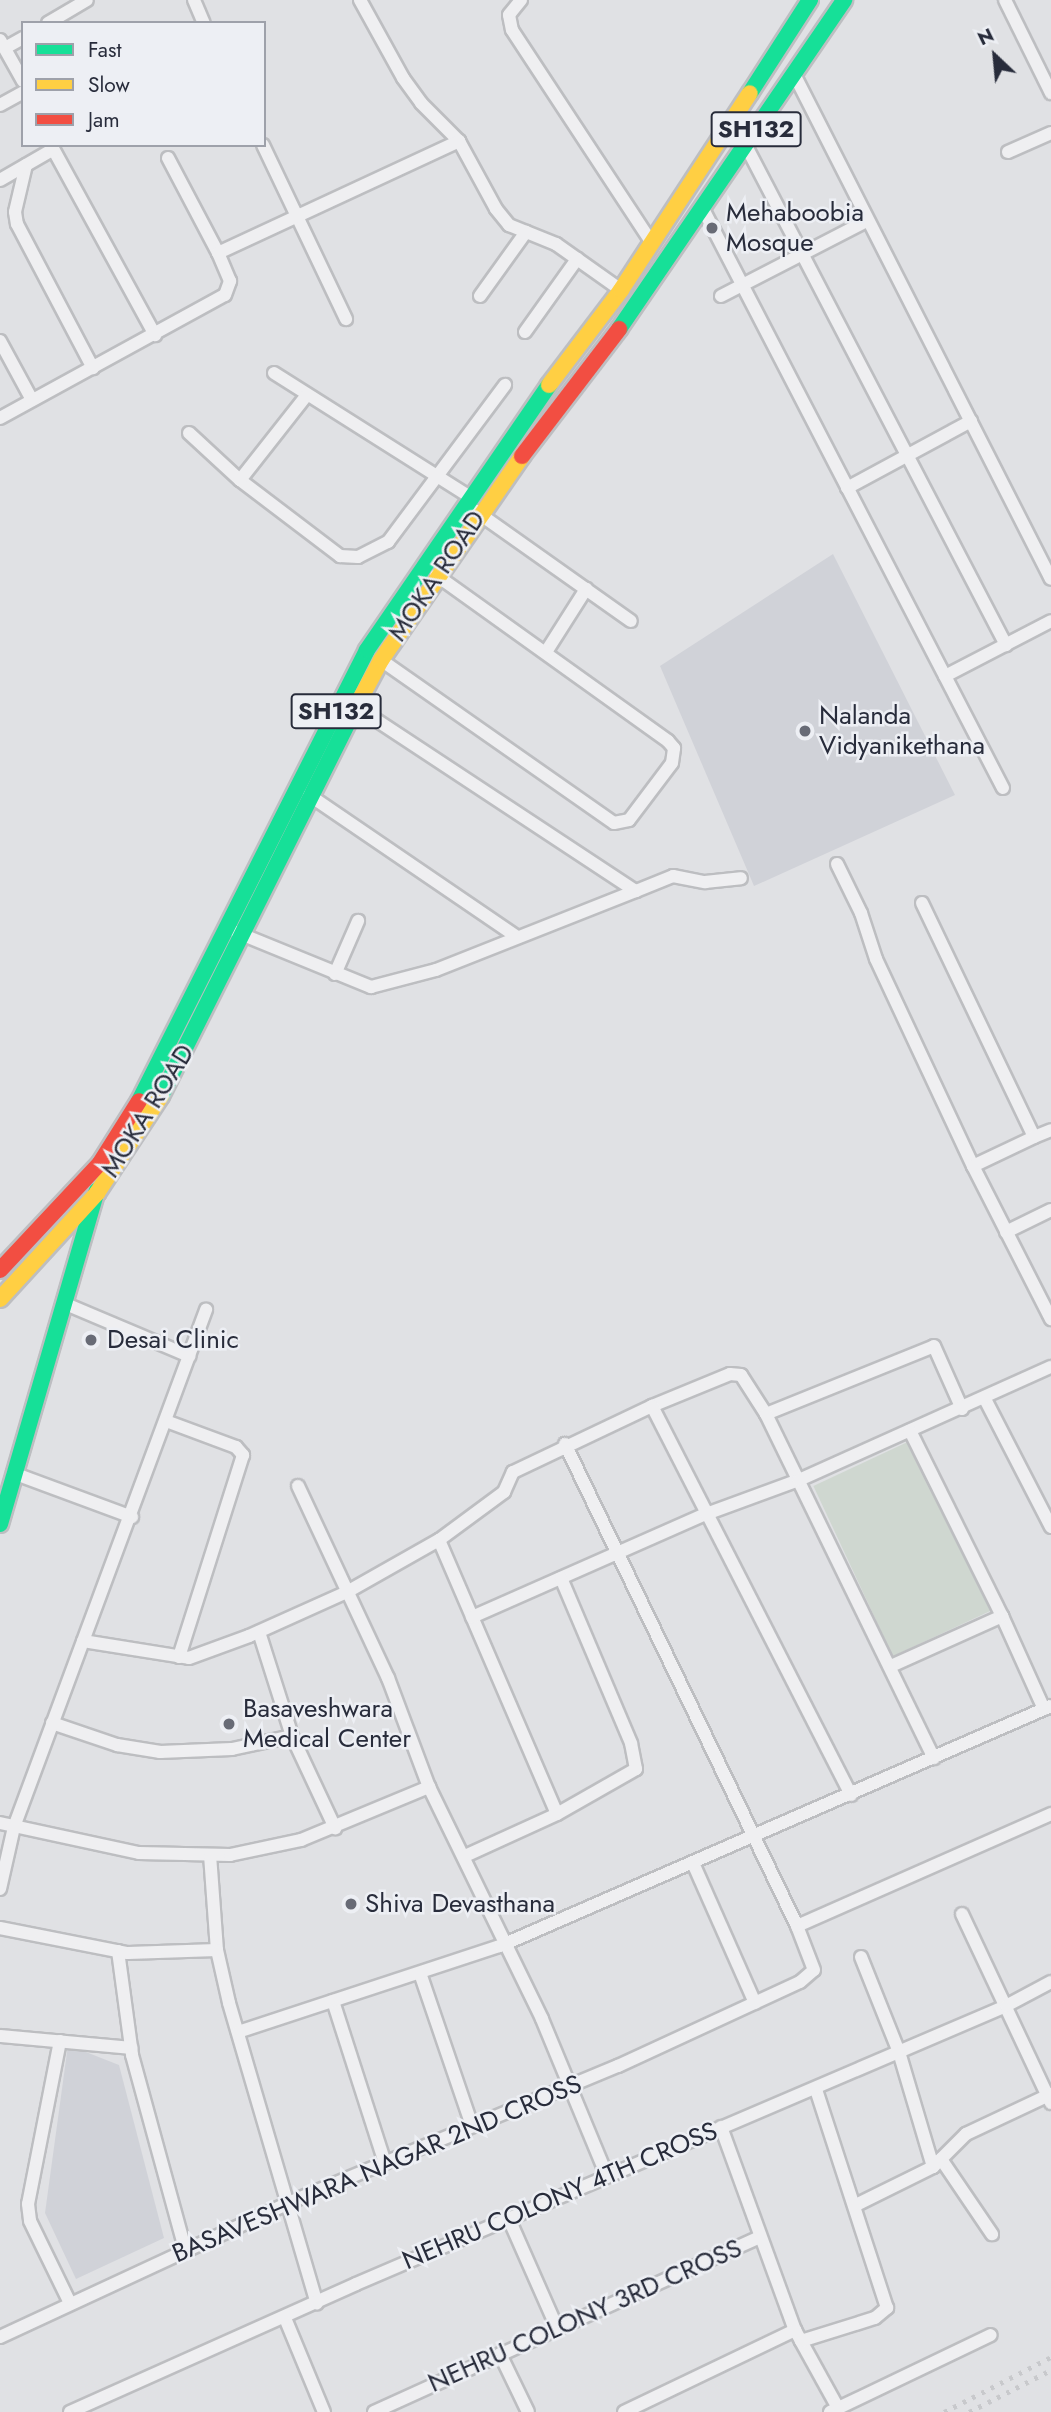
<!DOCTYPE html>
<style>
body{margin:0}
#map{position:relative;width:1051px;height:2412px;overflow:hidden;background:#e0e1e4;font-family:Jost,sans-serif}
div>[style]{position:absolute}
.built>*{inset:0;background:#d0d2d8}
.green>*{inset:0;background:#cfd7d0;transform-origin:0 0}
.roads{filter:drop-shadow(2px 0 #bdbec1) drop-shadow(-2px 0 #bdbec1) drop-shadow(0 2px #bdbec1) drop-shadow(0 -2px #bdbec1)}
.street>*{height:12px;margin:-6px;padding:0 6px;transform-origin:6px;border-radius:6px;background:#efeff1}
.fast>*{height:16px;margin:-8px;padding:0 8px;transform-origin:8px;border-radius:8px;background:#16e098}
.slow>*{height:16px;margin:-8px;padding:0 8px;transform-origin:8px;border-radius:8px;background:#ffcf43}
.jam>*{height:16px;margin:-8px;padding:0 8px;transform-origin:8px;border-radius:8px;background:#f24e42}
.rail>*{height:4.5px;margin-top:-2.25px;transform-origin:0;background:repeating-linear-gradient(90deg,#c8c9cc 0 3.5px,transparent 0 10.5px)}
.dots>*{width:19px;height:19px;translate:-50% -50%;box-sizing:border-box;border:4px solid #edeff4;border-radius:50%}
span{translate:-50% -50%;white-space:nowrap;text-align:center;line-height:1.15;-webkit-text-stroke:5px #edeff4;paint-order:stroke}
.shield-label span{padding:2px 5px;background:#edeff4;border:2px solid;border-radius:5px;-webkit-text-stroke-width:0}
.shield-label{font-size:24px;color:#282c3b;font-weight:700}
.poi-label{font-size:26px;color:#282c3b}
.left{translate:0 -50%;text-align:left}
.street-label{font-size:26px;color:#282c3b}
.legend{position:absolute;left:21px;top:21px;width:245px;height:126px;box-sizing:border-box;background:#edeff4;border:2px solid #9ea1aa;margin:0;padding:9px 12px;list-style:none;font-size:21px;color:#282c3b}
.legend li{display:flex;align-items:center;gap:14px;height:35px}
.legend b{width:35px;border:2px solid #9ea1aa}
.north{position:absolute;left:960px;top:21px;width:70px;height:70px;-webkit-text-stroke:5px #edeff4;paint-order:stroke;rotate:334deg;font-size:19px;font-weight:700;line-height:28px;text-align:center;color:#282c3b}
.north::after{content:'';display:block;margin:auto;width:24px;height:32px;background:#282c3b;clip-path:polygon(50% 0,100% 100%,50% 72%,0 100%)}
</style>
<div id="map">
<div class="built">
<div style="clip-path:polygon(833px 554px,955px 795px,754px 886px,660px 666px)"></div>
<div style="clip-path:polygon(68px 2045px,119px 2065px,164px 2238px,76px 2279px,45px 2213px)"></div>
</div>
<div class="green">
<div style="left:914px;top:1439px;width:188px;height:111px;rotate:65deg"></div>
</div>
<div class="roads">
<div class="street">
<div style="left:194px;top:0;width:25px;rotate:67deg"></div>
<div style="left:360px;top:0;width:89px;rotate:61.1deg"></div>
<div style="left:403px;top:78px;width:31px;rotate:54deg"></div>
<div style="left:421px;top:103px;width:54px;rotate:45deg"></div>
<div style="left:459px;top:141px;width:77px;rotate:61.4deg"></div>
<div style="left:496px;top:209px;width:21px;rotate:51deg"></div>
<div style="left:509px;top:225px;width:51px;rotate:22deg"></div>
<div style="left:556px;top:244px;width:80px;rotate:35.3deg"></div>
<div style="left:521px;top:0;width:19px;rotate:129deg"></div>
<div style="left:509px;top:15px;width:15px;rotate:79deg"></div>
<div style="left:512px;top:30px;width:254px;rotate:56.7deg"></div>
<div style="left:1005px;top:0;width:104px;rotate:63.7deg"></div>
<div style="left:48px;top:23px;width:45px;rotate:-30.5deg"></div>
<div style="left:0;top:40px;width:47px;rotate:60.7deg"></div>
<div style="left:5px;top:48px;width:21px;rotate:-29deg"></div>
<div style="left:795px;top:76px;width:564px;rotate:63.03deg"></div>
<div style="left:0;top:105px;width:26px;rotate:-29deg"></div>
<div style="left:51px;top:145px;width:217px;rotate:61.3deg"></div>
<div style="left:263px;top:145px;width:193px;rotate:64.5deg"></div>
<div style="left:746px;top:146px;width:563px;rotate:62.48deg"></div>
<div style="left:1008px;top:152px;width:47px;rotate:-23.8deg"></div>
<div style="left:168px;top:158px;width:107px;rotate:62.2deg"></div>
<div style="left:26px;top:165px;width:48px;rotate:103.2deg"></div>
<div style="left:15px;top:212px;width:12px;rotate:81deg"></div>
<div style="left:17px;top:224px;width:163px;rotate:62.2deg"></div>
<div style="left:0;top:180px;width:60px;rotate:-30deg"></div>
<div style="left:703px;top:209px;width:652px;rotate:62.61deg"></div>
<div style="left:480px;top:296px;width:79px;rotate:-54.3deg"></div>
<div style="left:721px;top:296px;width:165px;rotate:-27.3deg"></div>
<div style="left:525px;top:332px;width:90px;rotate:-54.5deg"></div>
<div style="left:0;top:341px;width:67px;rotate:61.5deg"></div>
<div style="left:274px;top:373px;width:232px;rotate:32.3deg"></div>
<div style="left:0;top:418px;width:256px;rotate:-28.7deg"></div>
<div style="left:225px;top:295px;width:15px;rotate:-70deg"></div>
<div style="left:230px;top:281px;width:30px;rotate:-113deg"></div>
<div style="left:218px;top:253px;width:266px;rotate:-24.9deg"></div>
<div style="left:189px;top:433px;width:69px;rotate:42.7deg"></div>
<div style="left:240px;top:480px;width:126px;rotate:37.2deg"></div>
<div style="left:340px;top:556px;width:18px;rotate:3deg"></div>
<div style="left:358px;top:557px;width:34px;rotate:-27deg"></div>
<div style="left:388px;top:542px;width:196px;rotate:-53.3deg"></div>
<div style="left:240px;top:480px;width:108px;rotate:-51.8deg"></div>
<div style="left:847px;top:488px;width:141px;rotate:-28.4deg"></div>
<div style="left:474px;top:510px;width:192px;rotate:35.3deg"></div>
<div style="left:546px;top:652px;width:75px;rotate:-57.6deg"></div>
<div style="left:381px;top:660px;width:284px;rotate:35deg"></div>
<div style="left:614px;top:823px;width:15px;rotate:-11deg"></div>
<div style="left:629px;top:820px;width:71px;rotate:-53deg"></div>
<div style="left:672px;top:763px;width:15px;rotate:-82deg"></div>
<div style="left:674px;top:748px;width:9px;rotate:-131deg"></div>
<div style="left:668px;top:741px;width:285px;rotate:-144.4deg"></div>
<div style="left:945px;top:676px;width:119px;rotate:-27.4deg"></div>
<div style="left:352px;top:704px;width:340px;rotate:33.4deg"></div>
<div style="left:636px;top:891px;width:40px;rotate:-22deg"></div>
<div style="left:673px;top:876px;width:33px;rotate:11deg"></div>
<div style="left:705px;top:882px;width:36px;rotate:-6deg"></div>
<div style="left:309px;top:795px;width:252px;rotate:34.3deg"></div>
<div style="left:837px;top:864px;width:55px;rotate:63.9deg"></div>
<div style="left:861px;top:913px;width:48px;rotate:71.9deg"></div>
<div style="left:876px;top:959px;width:229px;rotate:64.9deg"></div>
<div style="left:973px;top:1166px;width:172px;rotate:63deg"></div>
<div style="left:922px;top:903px;width:259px;rotate:64.4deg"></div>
<div style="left:1034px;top:1137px;width:18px;rotate:-22deg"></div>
<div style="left:236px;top:932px;width:146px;rotate:22.2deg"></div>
<div style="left:371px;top:987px;width:67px;rotate:-14.7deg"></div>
<div style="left:436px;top:970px;width:215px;rotate:-21.6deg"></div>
<div style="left:335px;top:974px;width:58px;rotate:-66.5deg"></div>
<div style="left:973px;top:1166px;width:68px;rotate:-25.4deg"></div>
<div style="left:1006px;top:1232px;width:50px;rotate:-26.1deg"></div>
<div style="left:66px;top:1304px;width:134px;rotate:22.9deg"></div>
<div style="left:985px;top:1399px;width:144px;rotate:62.7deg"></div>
<div style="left:652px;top:1406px;width:84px;rotate:-22.3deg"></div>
<div style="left:730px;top:1374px;width:11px;rotate:5deg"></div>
<div style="left:741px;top:1375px;width:46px;rotate:57.3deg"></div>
<div style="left:766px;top:1414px;width:181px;rotate:-22deg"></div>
<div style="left:934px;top:1346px;width:69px;rotate:66deg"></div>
<div style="left:766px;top:1414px;width:383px;rotate:64deg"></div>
<div style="left:166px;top:1421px;width:75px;rotate:20.4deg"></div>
<div style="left:236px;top:1447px;width:11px;rotate:49deg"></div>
<div style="left:243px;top:1455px;width:212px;rotate:107.6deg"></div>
<div style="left:13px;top:1473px;width:127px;rotate:20.3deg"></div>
<div style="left:298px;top:1486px;width:212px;rotate:64.9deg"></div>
<div style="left:388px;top:1678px;width:116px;rotate:69.4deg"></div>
<div style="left:429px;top:1787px;width:258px;rotate:64deg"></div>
<div style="left:542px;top:2019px;width:170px;rotate:67.5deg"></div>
<div style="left:439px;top:1540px;width:298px;rotate:66.7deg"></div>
<div style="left:1002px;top:1616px;width:102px;rotate:65.7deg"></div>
<div style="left:472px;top:1617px;width:256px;rotate:-23.8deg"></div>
<div style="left:706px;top:1514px;width:99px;rotate:-20.1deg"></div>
<div style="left:799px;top:1480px;width:276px;rotate:-24.2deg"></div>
<div style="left:259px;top:1632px;width:109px;rotate:72.4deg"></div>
<div style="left:292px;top:1736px;width:102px;rotate:64.9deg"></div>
<div style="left:83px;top:1641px;width:107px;rotate:9.1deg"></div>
<div style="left:189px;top:1658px;width:64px;rotate:-20.1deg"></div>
<div style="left:249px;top:1636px;width:107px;rotate:-24.2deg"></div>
<div style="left:347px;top:1592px;width:106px;rotate:-29.5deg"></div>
<div style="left:439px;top:1540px;width:81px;rotate:-36.4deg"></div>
<div style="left:504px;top:1492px;width:22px;rotate:-66deg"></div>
<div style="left:513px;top:1472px;width:154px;rotate:-25.4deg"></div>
<div style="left:652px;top:1406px;width:437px;rotate:62.9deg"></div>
<div style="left:891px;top:1666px;width:122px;rotate:-24.2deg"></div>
<div style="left:1002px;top:1616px;width:207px;rotate:-116.4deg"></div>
<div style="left:52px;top:1723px;width:69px;rotate:18.7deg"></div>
<div style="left:117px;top:1745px;width:44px;rotate:9.2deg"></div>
<div style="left:160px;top:1752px;width:72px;rotate:-2.4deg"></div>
<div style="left:232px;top:1749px;width:61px;rotate:-12.2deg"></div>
<div style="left:0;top:1823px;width:142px;rotate:12.2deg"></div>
<div style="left:139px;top:1853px;width:91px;rotate:1.3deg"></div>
<div style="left:230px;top:1855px;width:73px;rotate:-11.9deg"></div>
<div style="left:301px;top:1840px;width:139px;rotate:-22.5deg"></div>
<div style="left:210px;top:1855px;width:95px;rotate:85.8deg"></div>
<div style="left:217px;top:1950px;width:54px;rotate:77.2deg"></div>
<div style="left:229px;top:2003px;width:313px;rotate:73.7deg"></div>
<div style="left:465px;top:1856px;width:101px;rotate:-24.5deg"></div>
<div style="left:557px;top:1814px;width:91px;rotate:-29.7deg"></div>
<div style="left:636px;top:1769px;width:26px;rotate:-101deg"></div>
<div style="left:631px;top:1743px;width:179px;rotate:-113deg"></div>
<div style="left:693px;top:1863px;width:153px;rotate:66.1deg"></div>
<div style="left:0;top:1889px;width:64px;rotate:-77.3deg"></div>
<div style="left:14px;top:1827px;width:552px;rotate:-69.63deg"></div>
<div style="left:962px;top:1914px;width:209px;rotate:64.8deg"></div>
<div style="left:797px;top:1926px;width:278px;rotate:-23.8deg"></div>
<div style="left:0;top:1928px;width:130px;rotate:11.1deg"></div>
<div style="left:128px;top:1953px;width:89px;rotate:-1.9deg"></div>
<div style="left:118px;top:1951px;width:105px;rotate:82.3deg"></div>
<div style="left:132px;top:2055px;width:201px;rotate:74.7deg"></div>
<div style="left:861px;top:1957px;width:102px;rotate:68.2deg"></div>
<div style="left:899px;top:2052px;width:120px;rotate:73.5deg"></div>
<div style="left:420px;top:1973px;width:162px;rotate:71.2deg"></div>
<div style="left:333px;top:2001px;width:170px;rotate:72.2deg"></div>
<div style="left:238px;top:2032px;width:276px;rotate:-18.2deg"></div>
<div style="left:500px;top:1946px;width:601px;rotate:-23.54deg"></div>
<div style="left:0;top:2036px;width:132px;rotate:5.2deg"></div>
<div style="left:60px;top:2041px;width:166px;rotate:101.1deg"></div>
<div style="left:28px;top:2204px;width:17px;rotate:83deg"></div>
<div style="left:30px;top:2221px;width:91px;rotate:64deg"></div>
<div style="left:721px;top:2127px;width:216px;rotate:70deg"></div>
<div style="left:941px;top:2159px;width:91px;rotate:55.8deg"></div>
<div style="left:856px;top:2205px;width:86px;rotate:-26.3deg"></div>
<div style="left:933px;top:2167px;width:47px;rotate:-45deg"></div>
<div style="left:966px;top:2134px;width:94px;rotate:-25.2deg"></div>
<div style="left:509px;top:2219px;width:119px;rotate:66.2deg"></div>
<div style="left:285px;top:2318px;width:102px;rotate:67.5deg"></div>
<div style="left:0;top:2337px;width:323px;rotate:-24.9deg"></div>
<div style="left:293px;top:2201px;width:352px;rotate:-22.6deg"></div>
<div style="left:618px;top:2066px;width:200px;rotate:-24.8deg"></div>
<div style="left:800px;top:1982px;width:18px;rotate:-41deg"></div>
<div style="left:814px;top:1970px;width:47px;rotate:-111.1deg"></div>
<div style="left:797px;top:1926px;width:535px;rotate:-115.7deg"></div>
<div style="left:801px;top:2341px;width:77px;rotate:61.1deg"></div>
<div style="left:500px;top:2354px;width:64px;rotate:64.2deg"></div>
<div style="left:70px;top:2412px;width:313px;rotate:-24.1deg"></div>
<div style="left:356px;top:2284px;width:707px;rotate:-23.16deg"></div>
<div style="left:1006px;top:2006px;width:51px;rotate:-28.1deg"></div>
<div style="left:374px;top:2412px;width:422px;rotate:-24.4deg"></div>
<div style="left:624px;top:2412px;width:190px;rotate:-25.6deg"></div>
<div style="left:795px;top:2330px;width:13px;rotate:61deg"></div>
<div style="left:801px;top:2341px;width:77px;rotate:-17.3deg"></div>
<div style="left:875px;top:2318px;width:16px;rotate:-40deg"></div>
<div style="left:887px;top:2308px;width:230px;rotate:-108deg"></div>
<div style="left:830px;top:2412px;width:178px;rotate:-25.6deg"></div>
</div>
<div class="fast">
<div style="left:750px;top:93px;width:111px;rotate:-57.2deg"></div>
<div style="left:619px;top:329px;width:399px;rotate:-55.6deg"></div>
<div style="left:161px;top:1096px;width:420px;rotate:-63.4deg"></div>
<div style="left:139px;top:1101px;width:505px;rotate:-63.18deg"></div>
<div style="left:367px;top:650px;width:321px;rotate:-55.5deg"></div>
<div style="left:0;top:1524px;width:347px;rotate:-73.8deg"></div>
</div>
<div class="slow">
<div style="left:549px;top:385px;width:119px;rotate:-52.8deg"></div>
<div style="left:621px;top:290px;width:235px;rotate:-56.8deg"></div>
<div style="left:349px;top:720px;width:68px;rotate:-61.9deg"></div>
<div style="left:381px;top:660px;width:248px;rotate:-55.3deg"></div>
<div style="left:0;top:1299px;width:144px;rotate:-47.5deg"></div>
<div style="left:97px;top:1193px;width:116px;rotate:-56.6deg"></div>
</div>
<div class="jam">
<div style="left:522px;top:456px;width:160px;rotate:-52.6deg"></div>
<div style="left:0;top:1270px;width:146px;rotate:-46.9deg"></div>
<div style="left:100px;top:1163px;width:73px;rotate:-57.8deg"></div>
</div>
</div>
<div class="rail">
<div style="left:944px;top:2412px;width:120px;rotate:-27.2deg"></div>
<div style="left:969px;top:2412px;width:92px;rotate:-27.1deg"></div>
</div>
<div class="dots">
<div style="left:712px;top:228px;background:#686b76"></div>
<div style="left:805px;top:731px;background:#686b76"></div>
<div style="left:91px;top:1340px;background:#686b76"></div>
<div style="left:229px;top:1724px;background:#686b76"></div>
<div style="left:351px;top:1904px;background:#686b76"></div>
</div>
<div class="shield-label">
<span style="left:756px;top:129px">SH132</span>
<span style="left:336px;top:711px">SH132</span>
</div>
<div class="poi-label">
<span class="left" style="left:726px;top:228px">Mehaboobia<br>Mosque</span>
<span class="left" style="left:819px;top:731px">Nalanda<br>Vidyanikethana</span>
<span class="left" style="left:107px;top:1340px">Desai Clinic</span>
<span class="left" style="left:243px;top:1724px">Basaveshwara<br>Medical Center</span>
<span class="left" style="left:365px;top:1904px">Shiva Devasthana</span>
</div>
<div class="street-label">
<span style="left:437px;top:576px;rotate:-56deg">MOKA ROAD</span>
<span style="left:148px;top:1111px;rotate:-58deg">MOKA ROAD</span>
<span style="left:377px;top:2169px;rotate:-23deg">BASAVESHWARA NAGAR 2ND CROSS</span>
<span style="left:560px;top:2196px;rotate:-23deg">NEHRU COLONY 4TH CROSS</span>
<span style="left:585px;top:2316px;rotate:-24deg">NEHRU COLONY 3RD CROSS</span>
</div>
<ul class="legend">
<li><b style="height:9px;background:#16e098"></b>Fast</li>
<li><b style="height:9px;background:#ffcf43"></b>Slow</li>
<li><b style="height:9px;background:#f24e42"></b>Jam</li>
</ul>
<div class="north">N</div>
</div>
